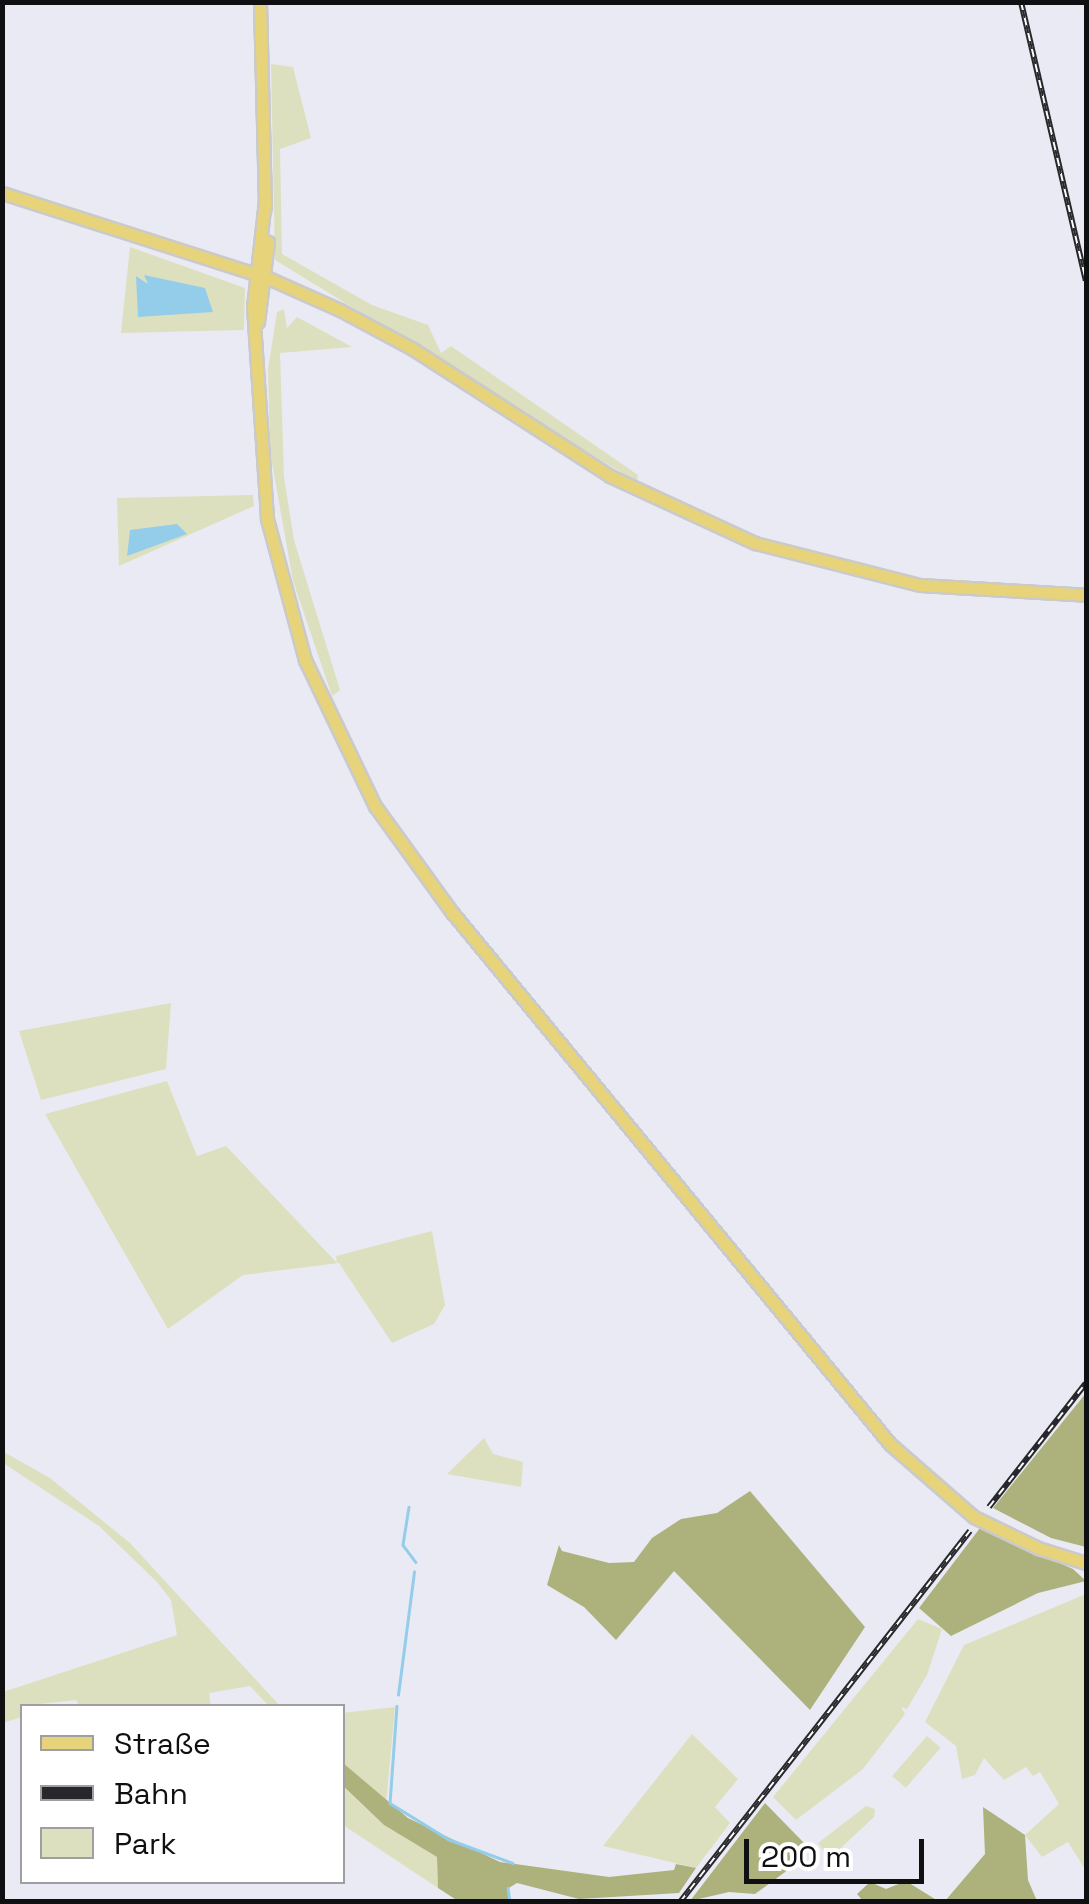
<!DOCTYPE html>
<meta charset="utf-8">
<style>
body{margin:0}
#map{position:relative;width:1089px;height:1904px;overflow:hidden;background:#eaeaf4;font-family:"Space Grotesk",sans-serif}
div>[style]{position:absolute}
.green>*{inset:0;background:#dde0bf;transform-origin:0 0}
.forest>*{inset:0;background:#adb27d}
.water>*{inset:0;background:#94cdea}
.stream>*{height:2.5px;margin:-1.25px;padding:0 1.25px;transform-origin:1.25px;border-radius:1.25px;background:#94cdea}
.roads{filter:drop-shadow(2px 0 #cacacb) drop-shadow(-2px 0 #cacacb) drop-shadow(0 2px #cacacb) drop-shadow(0 -2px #cacacb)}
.primary>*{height:11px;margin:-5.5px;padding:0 5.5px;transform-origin:5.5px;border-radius:5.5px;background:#e7d379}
.rail>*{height:6px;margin-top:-3px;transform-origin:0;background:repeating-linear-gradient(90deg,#fff 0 8px,#28282c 0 16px);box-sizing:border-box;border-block:2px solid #28282c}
span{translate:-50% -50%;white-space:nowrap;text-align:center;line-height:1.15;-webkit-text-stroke:8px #fff;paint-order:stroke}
.frame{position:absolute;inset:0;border:5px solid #101013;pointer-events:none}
.legend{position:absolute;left:20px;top:1704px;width:325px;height:180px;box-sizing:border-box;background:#fff;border:2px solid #9f9fa1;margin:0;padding:12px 18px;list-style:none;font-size:30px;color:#101013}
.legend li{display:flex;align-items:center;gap:20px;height:50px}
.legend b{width:50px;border:2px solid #9f9fa1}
.scale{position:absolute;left:744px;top:1839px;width:180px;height:45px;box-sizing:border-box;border:5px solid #101013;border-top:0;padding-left:12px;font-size:30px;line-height:35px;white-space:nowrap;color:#101013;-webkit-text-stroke:8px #fff;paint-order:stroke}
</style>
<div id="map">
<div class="green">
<div style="clip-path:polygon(271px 64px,293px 67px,311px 138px,280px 149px,282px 254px,372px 305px,428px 325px,441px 353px,451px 346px,638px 475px,637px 482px,275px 260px)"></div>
<div style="clip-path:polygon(130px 247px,245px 288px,244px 330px,121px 333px)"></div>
<div style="clip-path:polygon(284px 309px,287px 328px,297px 317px,352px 347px,280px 353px,284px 477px,294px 540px,340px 690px,332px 696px,293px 581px,270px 452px,268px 369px,277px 312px)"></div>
<div style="clip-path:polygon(253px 495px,254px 506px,119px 566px,117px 498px)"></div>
<div style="clip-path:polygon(171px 1003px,166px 1069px,41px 1100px,19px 1031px)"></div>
<div style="clip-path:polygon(167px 1081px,197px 1156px,226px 1146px,337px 1263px,336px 1256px,432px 1231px,445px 1305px,434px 1324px,392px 1343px,339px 1263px,243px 1275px,168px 1329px,45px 1114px)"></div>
<div style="clip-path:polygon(484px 1438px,493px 1454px,523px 1462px,521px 1487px,447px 1474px)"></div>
<div style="clip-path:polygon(2px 1451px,50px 1478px,130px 1543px,280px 1706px,269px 1706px,250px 1686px,209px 1693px,211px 1706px,79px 1706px,76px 1700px,22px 1706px,22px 1717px,3px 1723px,3px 1692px,177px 1635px,171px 1600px,157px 1582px,99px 1526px,3px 1463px)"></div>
<div style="clip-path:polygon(1086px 1594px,1086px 1871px,1068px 1842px,1042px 1857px,1025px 1835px,1059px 1804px,1040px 1772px,1033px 1776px,1026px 1767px,1004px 1780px,984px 1758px,975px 1775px,962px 1779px,956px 1746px,925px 1722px,964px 1645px)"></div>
<div style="clip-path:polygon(918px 1619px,942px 1629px,927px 1675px,907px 1709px,901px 1707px,905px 1714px,863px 1769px,796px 1820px,773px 1797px)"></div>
<div style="clip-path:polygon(395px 1707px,386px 1804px,343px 1763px,342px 1713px)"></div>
<div style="clip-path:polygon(692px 1734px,738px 1779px,715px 1807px,730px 1823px,696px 1868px,603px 1846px)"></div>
<div style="left:927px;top:1736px;width:18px;height:53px;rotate:41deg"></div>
<div style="clip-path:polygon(342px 1786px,384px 1825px,437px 1857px,438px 1888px,343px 1825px)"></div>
<div style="clip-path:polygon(866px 1806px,875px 1809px,874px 1817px,829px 1859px,818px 1843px)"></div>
</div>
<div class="forest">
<div style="clip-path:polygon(1086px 1393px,1086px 1547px,1051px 1538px,993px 1508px)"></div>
<div style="clip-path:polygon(750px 1491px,865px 1627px,810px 1710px,674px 1571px,616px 1640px,584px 1607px,547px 1585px,559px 1545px,562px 1551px,609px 1563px,634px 1562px,652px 1538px,681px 1519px,717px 1513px)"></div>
<div style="clip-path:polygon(980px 1528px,1073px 1569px,1086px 1581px,1038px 1593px,951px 1636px,919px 1608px)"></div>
<div style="clip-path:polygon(343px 1763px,408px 1818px,500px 1862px,609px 1877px,674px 1870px,676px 1864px,696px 1868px,679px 1893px,579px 1899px,517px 1883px,507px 1889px,509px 1901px,458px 1901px,438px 1888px,437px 1857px,384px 1825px,343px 1786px)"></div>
<div style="clip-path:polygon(765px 1803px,805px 1844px,789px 1854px,796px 1864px,755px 1894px,729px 1892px,690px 1901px)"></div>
<div style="clip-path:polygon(983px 1807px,1025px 1835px,1028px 1880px,1037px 1901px,945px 1901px,985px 1854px)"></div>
<div style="clip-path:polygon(906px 1881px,938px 1901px,863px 1901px,857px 1894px,870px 1882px,886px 1889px)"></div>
</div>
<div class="water">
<div style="clip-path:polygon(144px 275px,205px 288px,213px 312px,138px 317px,136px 276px,148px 284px)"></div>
<div style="clip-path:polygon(177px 524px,187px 534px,127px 556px,130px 530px)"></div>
</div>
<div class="stream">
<div style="left:409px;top:1507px;width:38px;rotate:99deg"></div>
<div style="left:403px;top:1545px;width:21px;rotate:53deg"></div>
<div style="left:398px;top:1695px;width:124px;rotate:-82.6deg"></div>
<div style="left:397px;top:1706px;width:97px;rotate:94.1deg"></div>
<div style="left:390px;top:1803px;width:68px;rotate:31.8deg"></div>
<div style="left:448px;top:1839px;width:69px;rotate:20.3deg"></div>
<div style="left:508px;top:1888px;width:14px;rotate:82deg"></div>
</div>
<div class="roads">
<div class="primary">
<div style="left:260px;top:2px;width:206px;rotate:88.6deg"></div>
<div style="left:2px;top:193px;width:277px;rotate:17.7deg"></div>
<div style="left:266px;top:277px;width:81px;rotate:24deg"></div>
<div style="left:340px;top:310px;width:83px;rotate:28.1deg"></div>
<div style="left:413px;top:349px;width:234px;rotate:32.8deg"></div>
<div style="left:610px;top:476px;width:160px;rotate:24.8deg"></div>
<div style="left:755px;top:543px;width:170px;rotate:14.3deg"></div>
<div style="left:920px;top:585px;width:166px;rotate:3.4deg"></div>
<div style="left:265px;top:200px;width:108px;rotate:96.4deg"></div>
<div style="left:253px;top:307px;width:212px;rotate:86.2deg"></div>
<div style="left:267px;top:519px;width:146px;rotate:74.9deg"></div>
<div style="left:305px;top:660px;width:162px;rotate:64.4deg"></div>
<div style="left:375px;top:806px;width:130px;rotate:54.1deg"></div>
<div style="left:451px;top:911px;width:691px;rotate:50.52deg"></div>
<div style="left:890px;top:1444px;width:111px;rotate:41deg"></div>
<div style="left:974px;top:1517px;width:71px;rotate:25.8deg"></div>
<div style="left:1038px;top:1548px;width:50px;rotate:17.4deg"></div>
<div style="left:258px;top:322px;width:81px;rotate:-82.9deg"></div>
</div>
</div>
<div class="rail">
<div style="left:1021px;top:2px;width:286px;rotate:76.9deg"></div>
<div style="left:989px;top:1507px;width:157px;rotate:-52deg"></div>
<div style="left:680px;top:1902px;width:471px;rotate:-52deg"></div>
</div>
<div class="frame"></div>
<ul class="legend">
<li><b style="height:12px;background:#e7d379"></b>Straße</li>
<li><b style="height:12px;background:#28282c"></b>Bahn</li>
<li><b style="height:28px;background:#dde0bf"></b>Park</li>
</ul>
<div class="scale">200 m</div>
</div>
